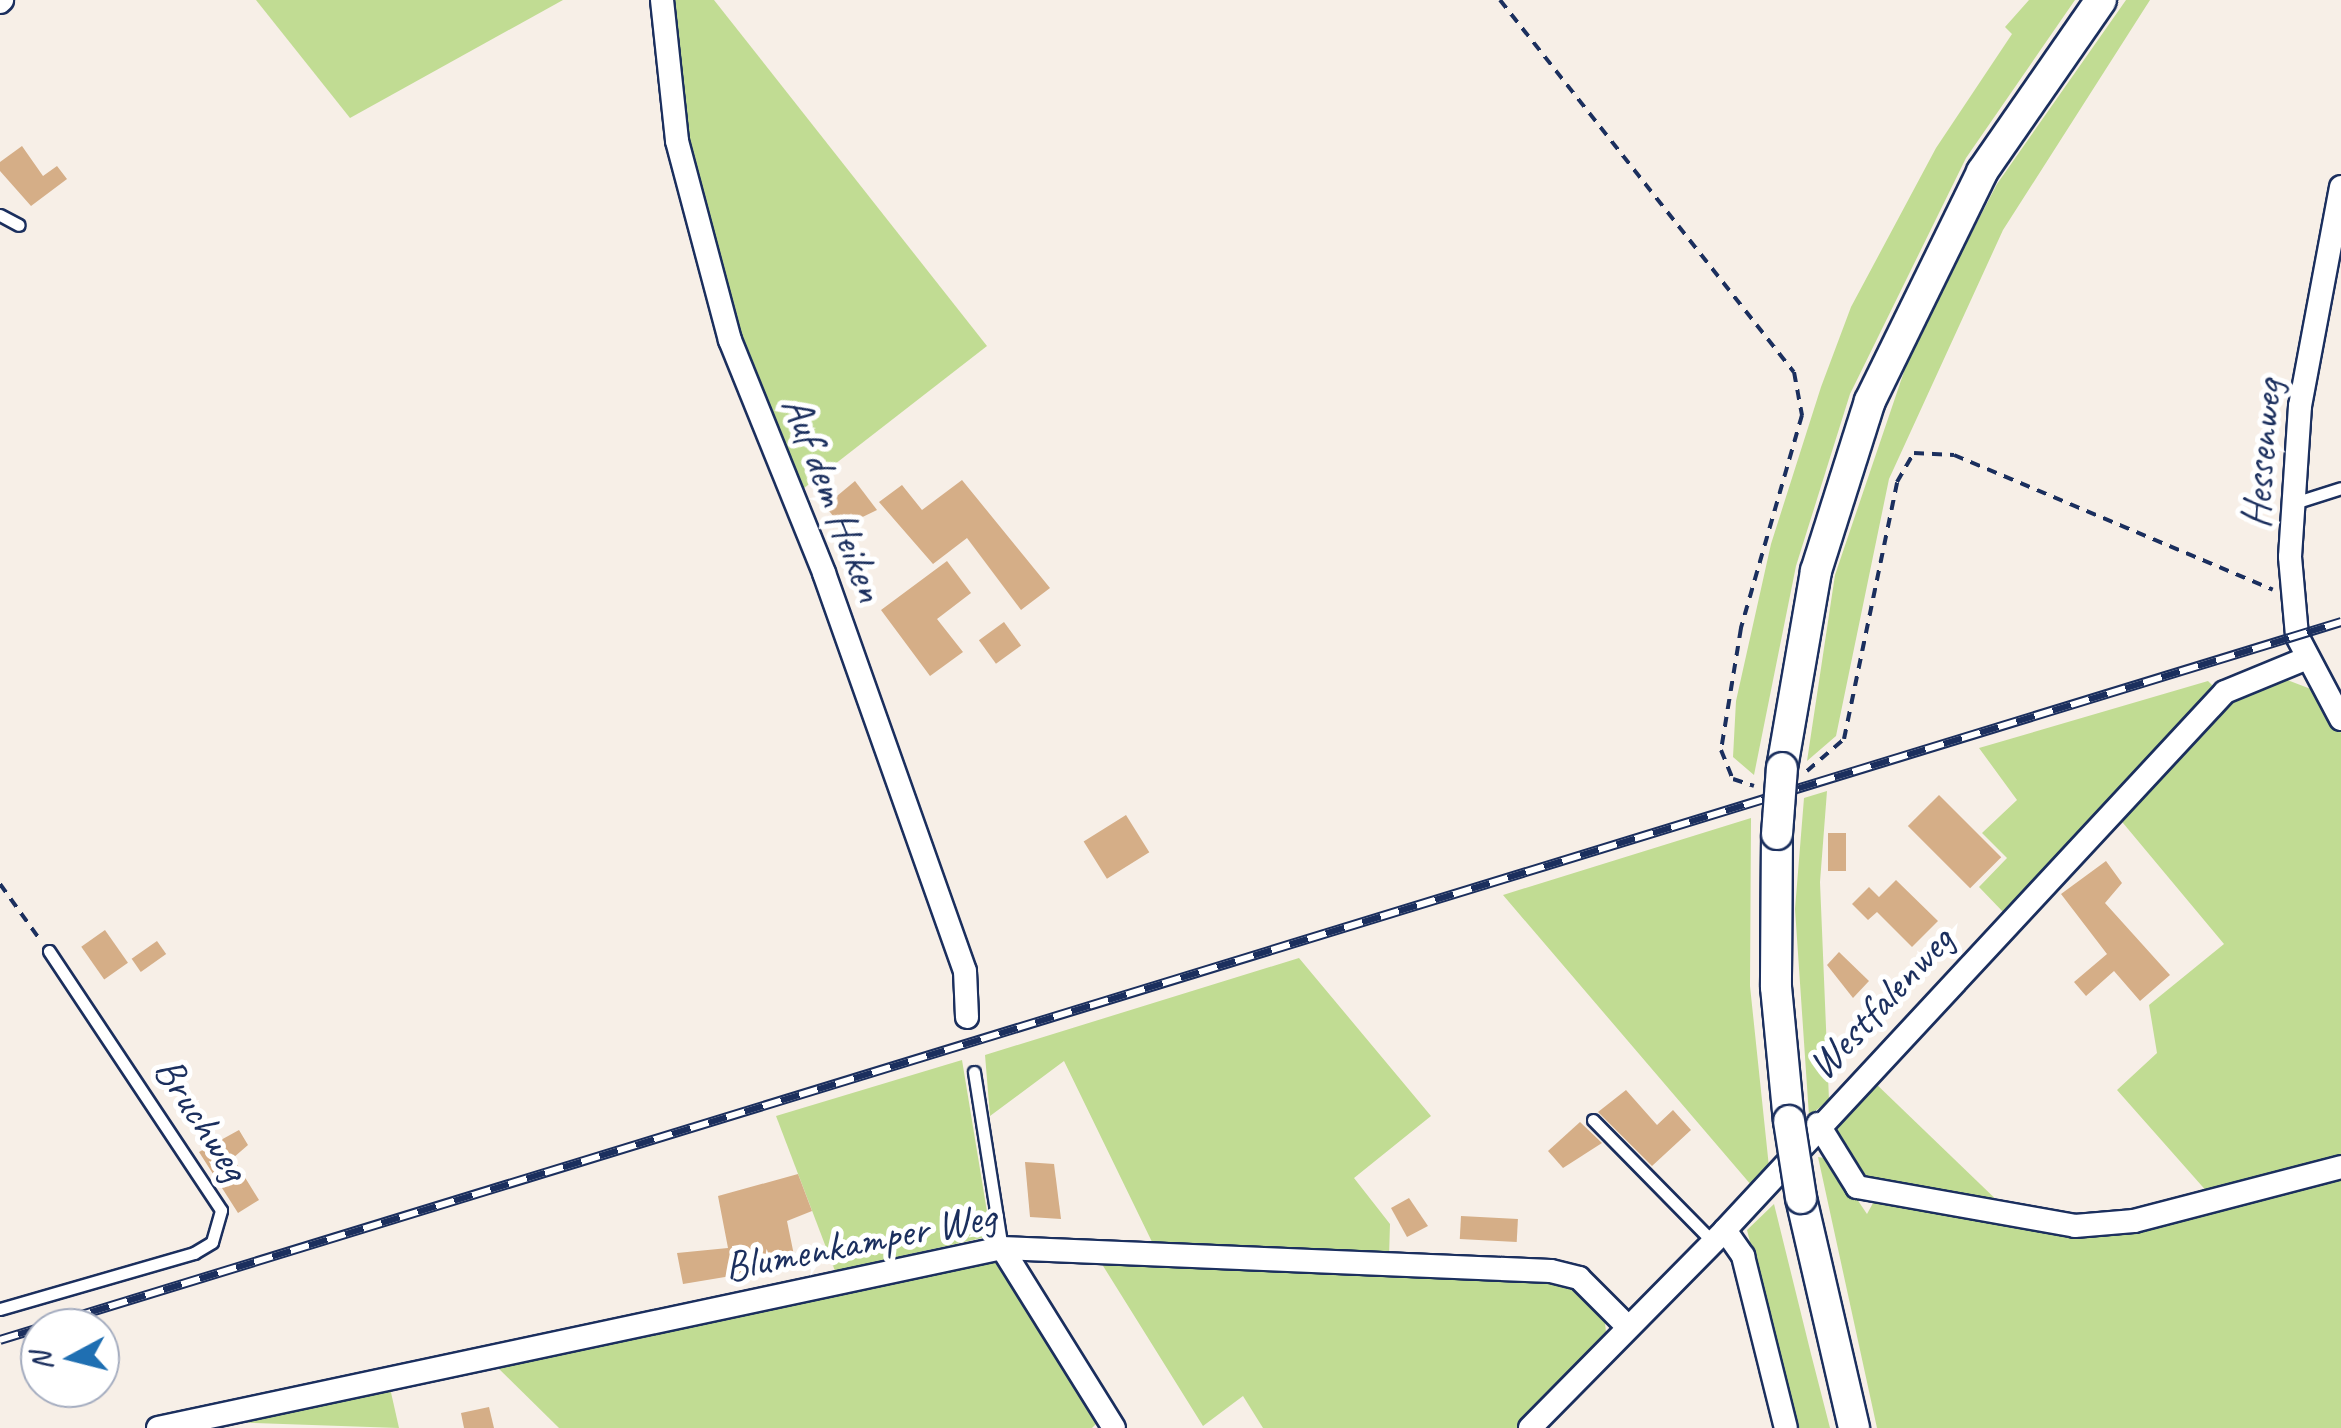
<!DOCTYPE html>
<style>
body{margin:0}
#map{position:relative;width:2341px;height:1428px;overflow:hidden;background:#f7efe7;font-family:Caveat,sans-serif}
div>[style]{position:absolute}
.green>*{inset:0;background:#c1dc93}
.building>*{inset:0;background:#d5ae87;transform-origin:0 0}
.path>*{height:4px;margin-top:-2px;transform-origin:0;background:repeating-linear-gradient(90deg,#1b2f5e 0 10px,transparent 0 18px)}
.roads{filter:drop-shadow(2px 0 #1b2f5e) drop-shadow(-2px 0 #1b2f5e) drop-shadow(0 2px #1b2f5e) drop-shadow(0 -2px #1b2f5e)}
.service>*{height:11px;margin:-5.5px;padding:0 5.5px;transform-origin:5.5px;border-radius:5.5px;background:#fff}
.minor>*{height:22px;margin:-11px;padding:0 11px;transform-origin:11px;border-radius:11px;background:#fff}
.secondary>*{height:30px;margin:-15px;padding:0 15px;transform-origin:15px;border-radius:15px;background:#fff}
.rail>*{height:10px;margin-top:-5px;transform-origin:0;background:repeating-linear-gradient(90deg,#fff 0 19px,#1b2f5e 0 38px);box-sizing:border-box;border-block:2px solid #1b2f5e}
.bridges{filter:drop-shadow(2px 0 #1b2f5e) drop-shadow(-2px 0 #1b2f5e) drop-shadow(0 2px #1b2f5e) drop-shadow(0 -2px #1b2f5e)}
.secondary-bridge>*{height:30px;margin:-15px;padding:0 15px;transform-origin:15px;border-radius:15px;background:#fff}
span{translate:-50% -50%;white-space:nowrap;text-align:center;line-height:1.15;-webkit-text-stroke:10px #fff;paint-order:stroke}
.street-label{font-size:42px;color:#1b2f5e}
.north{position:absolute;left:20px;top:1308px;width:100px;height:100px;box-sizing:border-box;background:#fff;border:2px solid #a4acbf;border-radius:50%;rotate:263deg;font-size:28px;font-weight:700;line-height:40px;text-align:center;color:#1b2f5e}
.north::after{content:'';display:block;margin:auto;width:35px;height:45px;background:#1f6fb2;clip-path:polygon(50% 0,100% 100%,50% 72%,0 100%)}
</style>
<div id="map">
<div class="green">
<div style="clip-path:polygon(256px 0,563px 0,350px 118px)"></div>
<div style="clip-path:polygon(671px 0,714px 0,987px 346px,799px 492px,737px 337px,685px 141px)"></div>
<div style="clip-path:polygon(2029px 0,2075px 0,1966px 158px,1850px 394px,1796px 566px,1754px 775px,1733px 757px,1736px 701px,1771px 544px,1821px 387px,1851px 307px,1936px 148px,2012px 34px,2005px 27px)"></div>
<div style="clip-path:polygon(2126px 0,2150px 0,2003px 230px,1889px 479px,1836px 736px,1807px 761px,1835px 575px,1912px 348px,1997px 184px)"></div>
<div style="clip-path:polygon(2282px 678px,2316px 691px,2341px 733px,2341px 1161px,2209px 1194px,2117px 1090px,2157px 1053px,2149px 1005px,2224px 944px,2118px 817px,2227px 702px)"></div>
<div style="clip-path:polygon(2208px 681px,2216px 689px,2005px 914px,1979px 887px,2007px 858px,1982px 833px,2017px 800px,1979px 748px)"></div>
<div style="clip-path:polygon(1827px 791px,1820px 882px,1829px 1100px,1809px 1116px,1795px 909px,1804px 798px)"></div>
<div style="clip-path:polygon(1751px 818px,1750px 986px,1769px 1167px,1752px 1186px,1503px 895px)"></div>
<div style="clip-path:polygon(1299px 958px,1431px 1116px,1354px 1178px,1390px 1224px,1389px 1257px,1154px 1246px,1064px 1061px,990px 1116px,985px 1055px)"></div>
<div style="clip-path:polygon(962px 1060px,991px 1236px,835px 1271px,776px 1116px)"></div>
<div style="clip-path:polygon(1872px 1080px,2006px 1209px,1867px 1182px,1829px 1125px)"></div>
<div style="clip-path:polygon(1818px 1157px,1830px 1159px,1867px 1214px,1873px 1203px,2075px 1232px,2341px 1175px,2341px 1428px,1877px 1428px)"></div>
<div style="clip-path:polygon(1774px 1204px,1811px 1354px,1830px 1428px,1797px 1428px,1747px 1230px)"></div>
<div style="clip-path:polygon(994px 1257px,1097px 1423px,1092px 1428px,559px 1428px,494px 1364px)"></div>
<div style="clip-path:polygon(1100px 1261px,1571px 1281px,1604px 1315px,1606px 1332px,1520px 1428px,1263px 1428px,1243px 1396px,1203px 1426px)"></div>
<div style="clip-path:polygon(390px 1388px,399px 1428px,229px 1422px)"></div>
</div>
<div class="building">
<div style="clip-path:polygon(22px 146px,43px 176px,57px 166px,67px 179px,31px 206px,0 171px,0 162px)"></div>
<div style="clip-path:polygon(962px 480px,1050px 588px,1021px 610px,967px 538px,933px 564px,879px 502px,902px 485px,922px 510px)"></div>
<div style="clip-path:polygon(855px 481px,877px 510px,842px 527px,825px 506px)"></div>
<div style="clip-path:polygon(947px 561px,971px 593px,937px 619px,963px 652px,930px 676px,881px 610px)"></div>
<div style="left:1004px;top:622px;width:29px;height:31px;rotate:54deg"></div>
<div style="left:1939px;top:795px;width:88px;height:44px;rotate:45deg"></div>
<div style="left:1126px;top:815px;width:44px;height:50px;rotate:58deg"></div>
<div style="left:1828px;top:833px;width:18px;height:38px"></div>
<div style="clip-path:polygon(2106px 861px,2122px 883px,2105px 903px,2170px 975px,2140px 1001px,2114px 971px,2086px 996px,2074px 982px,2107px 954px,2061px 894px)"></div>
<div style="clip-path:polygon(1896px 880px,1938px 921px,1912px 947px,1877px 912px,1868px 920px,1852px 904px,1869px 887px,1879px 897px)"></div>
<div style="left:105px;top:930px;width:40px;height:29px;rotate:55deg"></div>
<div style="left:157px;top:941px;width:16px;height:31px;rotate:55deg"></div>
<div style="clip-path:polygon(1839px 952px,1869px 981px,1853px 998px,1827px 965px)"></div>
<div style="clip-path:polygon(1626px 1090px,1657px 1125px,1673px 1110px,1691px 1130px,1652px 1166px,1598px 1112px)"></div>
<div style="clip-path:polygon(1580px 1122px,1602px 1143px,1563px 1168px,1548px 1151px)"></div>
<div style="clip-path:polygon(239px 1130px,248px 1145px,233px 1158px,259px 1200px,238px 1213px,199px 1152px)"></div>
<div style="clip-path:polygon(1025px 1162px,1054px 1164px,1061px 1219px,1030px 1217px)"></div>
<div style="clip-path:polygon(798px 1174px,812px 1211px,787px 1221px,796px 1265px,683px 1284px,677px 1253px,728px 1248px,718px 1196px)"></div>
<div style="clip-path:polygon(1409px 1198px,1428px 1226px,1407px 1237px,1391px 1208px)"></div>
<div style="left:1461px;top:1216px;width:57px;height:23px;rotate:3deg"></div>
<div style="clip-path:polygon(489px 1407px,494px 1428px,464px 1428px,461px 1413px)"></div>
</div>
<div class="path">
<div style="left:1500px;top:0;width:474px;rotate:51.7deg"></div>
<div style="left:1794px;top:372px;width:44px;rotate:79.5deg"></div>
<div style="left:1802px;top:415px;width:222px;rotate:106deg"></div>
<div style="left:1741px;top:628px;width:124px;rotate:99.3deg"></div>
<div style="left:1721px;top:750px;width:31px;rotate:68deg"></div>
<div style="left:1733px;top:779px;width:22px;rotate:18deg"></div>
<div style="left:1807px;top:771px;width:49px;rotate:-40.9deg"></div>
<div style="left:1844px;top:739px;width:262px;rotate:-78.3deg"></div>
<div style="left:1897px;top:482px;width:34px;rotate:-60deg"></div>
<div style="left:1914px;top:453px;width:40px;rotate:2.9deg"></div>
<div style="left:1954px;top:455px;width:346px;rotate:22.9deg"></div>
<div style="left:0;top:884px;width:70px;rotate:54.3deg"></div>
</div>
<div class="roads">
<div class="service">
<div style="left:0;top:215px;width:21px;rotate:28deg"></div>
<div style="left:2291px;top:504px;width:52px;rotate:-17.7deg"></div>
<div style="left:974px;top:1072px;width:178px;rotate:81deg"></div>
<div style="left:1593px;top:1120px;width:171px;rotate:45.5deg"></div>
<div style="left:0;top:1309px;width:202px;rotate:-16.1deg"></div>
<div style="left:194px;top:1253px;width:21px;rotate:-31deg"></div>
<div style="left:212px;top:1242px;width:33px;rotate:-74deg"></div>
<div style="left:221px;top:1210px;width:311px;rotate:-123.6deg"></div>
</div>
<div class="minor">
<div style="left:662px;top:0;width:142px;rotate:83.9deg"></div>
<div style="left:677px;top:141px;width:206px;rotate:75.1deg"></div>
<div style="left:730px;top:340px;width:251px;rotate:68deg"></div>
<div style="left:824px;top:573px;width:422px;rotate:70.5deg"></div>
<div style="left:965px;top:971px;width:46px;rotate:87.5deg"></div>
<div style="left:0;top:2px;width:3px;rotate:-45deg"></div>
<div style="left:2341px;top:187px;width:223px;rotate:100.6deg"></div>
<div style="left:2300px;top:406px;width:151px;rotate:93.8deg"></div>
<div style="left:2290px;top:557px;width:79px;rotate:84.9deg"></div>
<div style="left:2297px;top:636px;width:94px;rotate:62.1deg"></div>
<div style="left:1818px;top:1124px;width:74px;rotate:58.2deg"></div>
<div style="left:1857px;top:1187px;width:221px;rotate:10.1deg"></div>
<div style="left:2075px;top:1226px;width:59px;rotate:-4.8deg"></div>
<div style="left:2134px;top:1221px;width:214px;rotate:-14.6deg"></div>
<div style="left:1725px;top:1230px;width:32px;rotate:55deg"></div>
<div style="left:1743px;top:1256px;width:177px;rotate:76deg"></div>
<div style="left:1002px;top:1248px;width:212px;rotate:58.1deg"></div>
<div style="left:158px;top:1428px;width:863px;rotate:-12.04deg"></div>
<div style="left:1002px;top:1248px;width:549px;rotate:2.4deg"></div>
<div style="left:1551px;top:1271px;width:29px;rotate:14deg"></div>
<div style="left:1579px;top:1278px;width:69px;rotate:45deg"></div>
<div style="left:1530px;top:1428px;width:278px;rotate:-45.4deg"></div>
<div style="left:1725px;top:1230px;width:734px;rotate:-47.1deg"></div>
<div style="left:2225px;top:692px;width:87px;rotate:-22.4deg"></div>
</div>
<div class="secondary">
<div style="left:1782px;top:768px;width:200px;rotate:-80.2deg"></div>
<div style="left:1816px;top:571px;width:178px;rotate:-72.4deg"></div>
<div style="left:1870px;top:401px;width:255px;rotate:-63.9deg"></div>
<div style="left:1982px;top:172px;width:209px;rotate:-55.3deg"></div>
<div style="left:1777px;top:834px;width:153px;rotate:90.4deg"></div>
<div style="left:1776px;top:987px;width:135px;rotate:84.5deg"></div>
<div style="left:1801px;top:1198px;width:236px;rotate:77deg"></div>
</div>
</div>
<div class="rail">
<div style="left:0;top:1340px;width:2449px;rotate:-17.05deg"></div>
</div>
<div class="bridges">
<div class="secondary-bridge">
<div style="left:1777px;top:834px;width:66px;rotate:-85.7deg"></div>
<div style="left:1789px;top:1121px;width:78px;rotate:81.1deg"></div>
</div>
</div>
<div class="street-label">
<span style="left:2262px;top:454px;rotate:-85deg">Hessenweg</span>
<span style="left:833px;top:499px;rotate:69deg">Auf dem Heiken</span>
<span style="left:1881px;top:1003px;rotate:-47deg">Westfalenweg</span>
<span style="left:201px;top:1119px;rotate:57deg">Bruchweg</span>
<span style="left:860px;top:1242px;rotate:-11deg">Blumenkamper Weg</span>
</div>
<div class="north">N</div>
</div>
